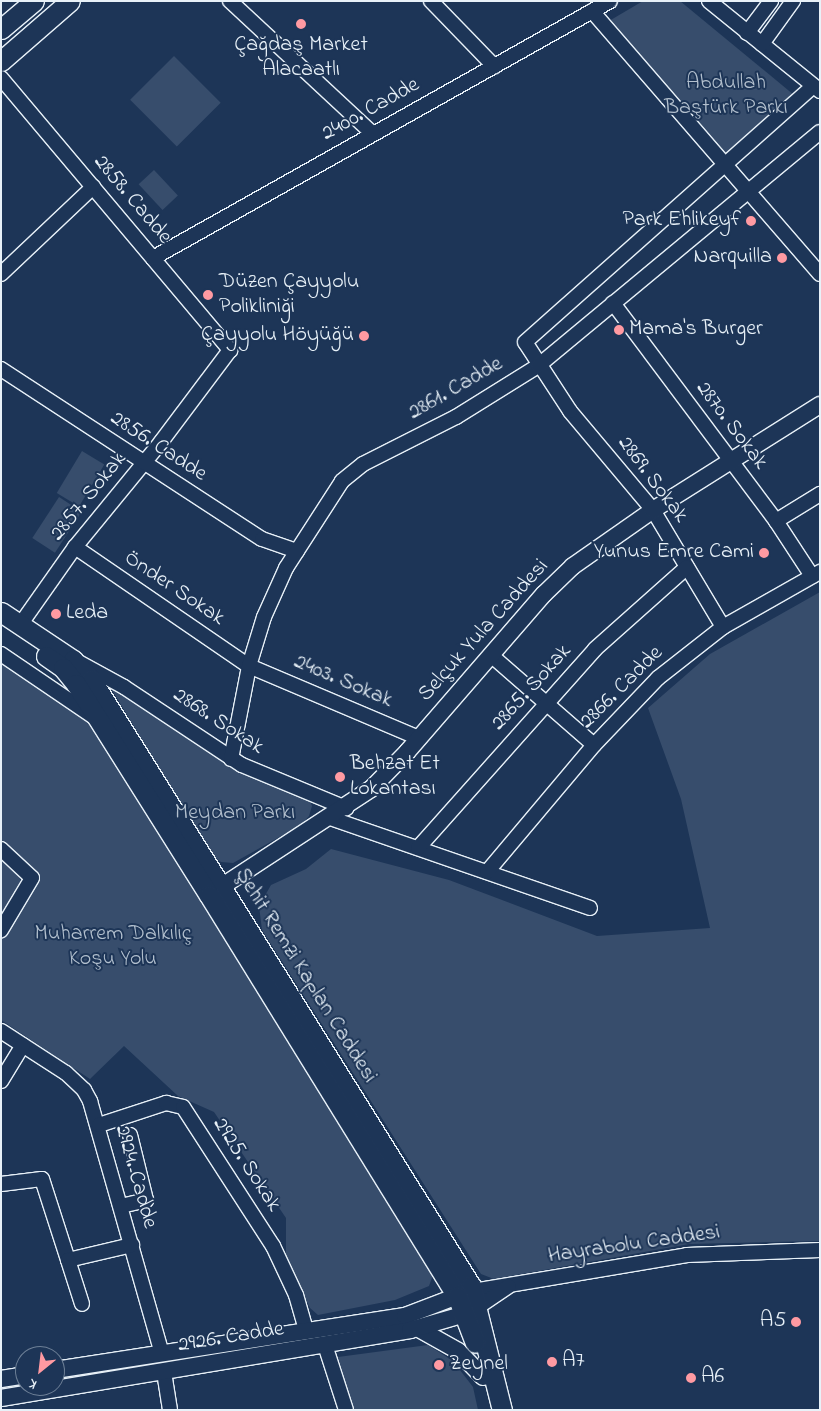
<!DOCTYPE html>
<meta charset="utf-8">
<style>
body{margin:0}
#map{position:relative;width:821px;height:1411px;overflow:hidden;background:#1d3557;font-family:"Indie Flower",sans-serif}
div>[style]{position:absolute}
.green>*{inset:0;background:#374d6c;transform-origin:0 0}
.roads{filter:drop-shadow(1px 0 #e8f1f8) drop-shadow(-1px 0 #e8f1f8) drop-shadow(0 1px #e8f1f8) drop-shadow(0 -1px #e8f1f8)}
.minor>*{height:14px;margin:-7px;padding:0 7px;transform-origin:7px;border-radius:7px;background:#1d3557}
.tertiary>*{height:16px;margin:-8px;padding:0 8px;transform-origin:8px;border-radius:8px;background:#1d3557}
.secondary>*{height:19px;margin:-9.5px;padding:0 9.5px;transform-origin:9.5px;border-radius:9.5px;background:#1d3557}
.dots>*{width:14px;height:14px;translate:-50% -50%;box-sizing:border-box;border:2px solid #1d3557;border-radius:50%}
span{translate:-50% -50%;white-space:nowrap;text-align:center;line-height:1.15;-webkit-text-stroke:4px #1d3557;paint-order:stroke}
.poi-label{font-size:22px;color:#e8f1f8}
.right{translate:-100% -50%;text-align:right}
.left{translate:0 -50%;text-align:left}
.park-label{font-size:22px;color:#b3c0ce}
.street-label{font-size:22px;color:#e8f1f8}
.frame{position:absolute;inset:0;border:2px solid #e8f1f8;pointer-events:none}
.north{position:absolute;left:15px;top:1346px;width:50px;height:50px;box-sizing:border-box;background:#1d3557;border:1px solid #6e8097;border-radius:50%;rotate:209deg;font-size:14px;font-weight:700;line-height:20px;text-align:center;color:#e8f1f8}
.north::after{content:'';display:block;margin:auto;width:18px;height:22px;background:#ff9aa2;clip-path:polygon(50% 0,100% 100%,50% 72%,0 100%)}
</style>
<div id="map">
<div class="green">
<div style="clip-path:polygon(643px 1px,680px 1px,794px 95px,722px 157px,609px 21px)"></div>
<div style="left:174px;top:56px;width:66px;height:62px;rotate:45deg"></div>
<div style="left:154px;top:170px;width:35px;height:21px;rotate:47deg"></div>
<div style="left:82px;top:451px;width:26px;height:49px;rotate:31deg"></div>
<div style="left:59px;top:497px;width:27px;height:49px;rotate:33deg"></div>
<div style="clip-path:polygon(820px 592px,820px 1241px,689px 1244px,494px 1279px,481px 1274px,262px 930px,259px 906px,271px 885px,306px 869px,331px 849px,449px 880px,597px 936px,710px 928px,681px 799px,648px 708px,710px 654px)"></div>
<div style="clip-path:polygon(1px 658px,93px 725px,203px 904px,246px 963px,425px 1257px,433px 1275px,429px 1286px,395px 1300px,318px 1315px,310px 1308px,286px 1257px,286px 1218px,214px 1112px,178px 1096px,124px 1046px,90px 1079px,1px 1020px,1px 941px,38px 878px,1px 842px)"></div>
<div style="clip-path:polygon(106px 680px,308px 796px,312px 806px,309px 816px,301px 825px,233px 863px,221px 862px,211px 855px)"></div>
<div style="clip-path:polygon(1px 859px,19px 876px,22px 886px,1px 918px)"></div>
<div style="clip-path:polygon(428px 1345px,453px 1361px,473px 1387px,478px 1410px,353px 1410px,338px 1357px)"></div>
</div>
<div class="roads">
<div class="minor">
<div style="left:230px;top:1px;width:194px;rotate:42.9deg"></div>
<div style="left:431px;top:1px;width:91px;rotate:45.9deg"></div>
<div style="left:709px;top:1px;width:143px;rotate:39deg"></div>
<div style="left:592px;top:11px;width:348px;rotate:49.1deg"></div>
<div style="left:747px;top:33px;width:40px;rotate:-53deg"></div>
<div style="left:762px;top:44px;width:53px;rotate:-54.2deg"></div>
<div style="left:1px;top:78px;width:356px;rotate:49.9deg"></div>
<div style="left:230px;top:350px;width:115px;rotate:126.9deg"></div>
<div style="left:161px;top:442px;width:136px;rotate:129.3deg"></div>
<div style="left:75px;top:547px;width:95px;rotate:125.2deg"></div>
<div style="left:153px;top:258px;width:524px;rotate:-29.35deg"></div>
<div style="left:1px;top:274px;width:127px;rotate:-43.4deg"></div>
<div style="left:613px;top:303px;width:272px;rotate:53.2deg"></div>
<div style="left:776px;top:521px;width:66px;rotate:56.8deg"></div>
<div style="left:1px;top:369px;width:311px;rotate:33.1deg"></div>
<div style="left:262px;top:539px;width:37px;rotate:19deg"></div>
<div style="left:776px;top:521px;width:52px;rotate:-31.5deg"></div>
<div style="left:75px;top:547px;width:211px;rotate:34.4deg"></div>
<div style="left:249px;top:666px;width:185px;rotate:23deg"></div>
<div style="left:723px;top:627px;width:136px;rotate:-120.9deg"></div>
<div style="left:653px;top:510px;width:129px;rotate:-130deg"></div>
<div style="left:570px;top:411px;width:82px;rotate:-123.1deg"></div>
<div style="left:525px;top:342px;width:385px;rotate:-41.6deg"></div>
<div style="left:1px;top:654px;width:114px;rotate:34.2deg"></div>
<div style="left:492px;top:656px;width:135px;rotate:41.1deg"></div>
<div style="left:80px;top:663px;width:50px;rotate:28.6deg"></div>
<div style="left:124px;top:687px;width:141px;rotate:33.5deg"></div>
<div style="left:242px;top:765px;width:113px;rotate:22.5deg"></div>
<div style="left:231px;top:759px;width:95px;rotate:-79deg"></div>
<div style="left:249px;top:666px;width:51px;rotate:-73deg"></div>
<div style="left:264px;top:617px;width:54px;rotate:-65.8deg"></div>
<div style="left:286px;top:568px;width:103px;rotate:-57.2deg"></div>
<div style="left:342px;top:481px;width:27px;rotate:-39deg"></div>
<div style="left:363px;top:464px;width:104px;rotate:-26.8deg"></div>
<div style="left:456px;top:417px;width:97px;rotate:-31.9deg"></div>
<div style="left:538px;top:366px;width:366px;rotate:-39.7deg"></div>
<div style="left:330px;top:818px;width:275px;rotate:19.1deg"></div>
<div style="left:418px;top:848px;width:266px;rotate:-48.3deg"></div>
<div style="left:595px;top:649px;width:123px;rotate:-41.7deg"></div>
<div style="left:1px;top:849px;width:42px;rotate:43.1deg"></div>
<div style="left:32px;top:878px;width:61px;rotate:120.8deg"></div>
<div style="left:487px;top:872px;width:166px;rotate:-49.9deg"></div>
<div style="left:594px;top:745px;width:93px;rotate:-46.3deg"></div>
<div style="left:658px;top:678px;width:83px;rotate:-38.1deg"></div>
<div style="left:723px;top:627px;width:112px;rotate:-29.6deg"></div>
<div style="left:1px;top:1031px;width:77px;rotate:32.9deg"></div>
<div style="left:66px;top:1073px;width:25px;rotate:43deg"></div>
<div style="left:84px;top:1090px;width:13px;rotate:61deg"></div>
<div style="left:90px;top:1101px;width:260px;rotate:74.1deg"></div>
<div style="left:1px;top:1081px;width:42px;rotate:-58.6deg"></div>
<div style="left:99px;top:1125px;width:71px;rotate:-18.2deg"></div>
<div style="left:166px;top:1103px;width:17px;rotate:13deg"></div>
<div style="left:183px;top:1107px;width:166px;rotate:57.1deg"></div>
<div style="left:273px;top:1246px;width:54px;rotate:64.9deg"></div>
<div style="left:296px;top:1295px;width:35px;rotate:74deg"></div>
<div style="left:1px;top:1184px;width:41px;rotate:-7deg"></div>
<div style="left:42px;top:1179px;width:85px;rotate:72.2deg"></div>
<div style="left:68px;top:1260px;width:66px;rotate:-13.2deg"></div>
<div style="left:121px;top:1206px;width:26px;rotate:-13deg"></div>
<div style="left:146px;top:1200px;width:67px;rotate:-103.8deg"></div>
<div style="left:68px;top:1260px;width:46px;rotate:72.3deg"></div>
<div style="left:473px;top:1291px;width:217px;rotate:-9.5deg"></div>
<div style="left:687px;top:1255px;width:133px;rotate:-2.2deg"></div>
<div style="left:478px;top:1307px;width:37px;rotate:-34deg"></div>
<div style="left:325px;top:1345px;width:68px;rotate:72.1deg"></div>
<div style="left:164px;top:1372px;width:38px;rotate:81deg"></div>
</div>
<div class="tertiary">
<div style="left:221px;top:887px;width:179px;rotate:-33.2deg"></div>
<div style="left:371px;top:789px;width:52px;rotate:-45.8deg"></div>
<div style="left:407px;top:752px;width:209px;rotate:-49.1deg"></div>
<div style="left:544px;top:594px;width:40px;rotate:-44deg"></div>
<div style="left:573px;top:566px;width:98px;rotate:-35deg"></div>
<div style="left:653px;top:510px;width:197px;rotate:-32.2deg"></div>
<div style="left:419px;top:1329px;width:45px;rotate:29.4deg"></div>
<div style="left:458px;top:1351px;width:36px;rotate:46deg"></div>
<div style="left:55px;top:1370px;width:354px;rotate:-8.8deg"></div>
<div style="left:405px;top:1316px;width:56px;rotate:-21deg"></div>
<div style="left:1px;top:1379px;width:24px;rotate:-9deg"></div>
<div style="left:1px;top:1398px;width:415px;rotate:-9.4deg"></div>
<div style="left:410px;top:1330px;width:57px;rotate:-16.2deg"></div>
</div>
<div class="secondary">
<div style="left:1px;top:29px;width:43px;rotate:-40.3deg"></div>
<div style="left:1px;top:61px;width:91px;rotate:-41deg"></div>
<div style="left:1px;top:612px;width:87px;rotate:33.7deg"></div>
<div style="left:73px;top:660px;width:26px;rotate:47deg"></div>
<div style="left:91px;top:679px;width:716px;rotate:57.95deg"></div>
<div style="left:471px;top:1286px;width:128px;rotate:76deg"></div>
<div style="left:46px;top:656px;width:21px;rotate:35deg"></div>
<div style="left:63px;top:668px;width:21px;rotate:51deg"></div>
<div style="left:76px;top:684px;width:249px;rotate:57.8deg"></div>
<div style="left:209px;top:895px;width:471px;rotate:58.3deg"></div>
<div style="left:457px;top:1296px;width:50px;rotate:69deg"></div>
</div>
</div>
<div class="dots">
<div style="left:301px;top:24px;background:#ff9aa2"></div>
<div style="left:751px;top:221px;background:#ff9aa2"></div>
<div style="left:782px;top:258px;background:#ff9aa2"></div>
<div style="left:208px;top:295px;background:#ff9aa2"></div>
<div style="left:619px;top:330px;background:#ff9aa2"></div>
<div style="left:364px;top:336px;background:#ff9aa2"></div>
<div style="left:764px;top:553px;background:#ff9aa2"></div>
<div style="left:56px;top:614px;background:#ff9aa2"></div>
<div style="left:340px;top:777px;background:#ff9aa2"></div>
<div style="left:796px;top:1322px;background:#ff9aa2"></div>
<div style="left:552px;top:1362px;background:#ff9aa2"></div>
<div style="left:439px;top:1365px;background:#ff9aa2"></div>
<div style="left:691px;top:1378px;background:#ff9aa2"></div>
</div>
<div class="poi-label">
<span style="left:301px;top:58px">Çağdaş Market<br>Alacaatlı</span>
<span class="right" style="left:741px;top:221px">Park Ehlikeyf</span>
<span class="right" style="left:772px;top:258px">Narquilla</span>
<span class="left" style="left:219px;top:295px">Düzen Çayyolu<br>Polikliniği</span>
<span class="left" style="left:629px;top:330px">Mama's Burger</span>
<span class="right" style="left:354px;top:336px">Çayyolu Höyüğü</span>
<span class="right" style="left:754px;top:553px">Yunus Emre Cami</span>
<span class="left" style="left:66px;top:614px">Leda</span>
<span class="left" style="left:350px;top:777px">Behzat Et<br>Lokantası</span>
<span class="right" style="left:786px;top:1322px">A5</span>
<span class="left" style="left:562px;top:1362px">A7</span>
<span class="left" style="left:449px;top:1365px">Zeynel</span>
<span class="left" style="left:701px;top:1378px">A6</span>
</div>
<div class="park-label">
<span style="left:726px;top:96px">Abdullah<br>Baştürk Parkı</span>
<span style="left:235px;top:814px">Meydan Parkı</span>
<span style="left:113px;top:947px">Muharrem Dalkılıç<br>Koşu Yolu</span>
</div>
<div class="street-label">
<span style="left:371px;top:110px;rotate:-29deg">2400. Cadde</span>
<span style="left:132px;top:200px;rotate:50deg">2858. Cadde</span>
<span style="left:456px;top:389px;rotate:-30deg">2861. Cadde</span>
<span style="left:731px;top:426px;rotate:53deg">2870. Sokak</span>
<span style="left:158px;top:447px;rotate:33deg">2856. Cadde</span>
<span style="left:652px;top:480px;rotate:53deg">2869. Sokak</span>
<span style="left:89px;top:497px;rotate:-51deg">2857. Sokak</span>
<span style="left:174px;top:589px;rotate:34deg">Önder Sokak</span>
<span style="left:484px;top:631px;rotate:-48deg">Selçuk Yula Caddesi</span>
<span style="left:343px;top:682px;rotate:23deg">2403. Sokak</span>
<span style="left:532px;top:688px;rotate:-48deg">2865. Sokak</span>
<span style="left:622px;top:688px;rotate:-45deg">2866. Cadde</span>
<span style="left:218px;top:722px;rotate:33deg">2868. Sokak</span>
<span style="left:305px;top:976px;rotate:58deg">Şehit Remzi Kaplan Caddesi</span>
<span style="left:246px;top:1165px;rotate:57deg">2925. Sokak</span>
<span style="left:135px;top:1177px;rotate:74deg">2924. Cadde</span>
<span style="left:634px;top:1245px;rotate:-8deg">Hayrabolu Caddesi</span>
<span style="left:231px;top:1338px;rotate:-9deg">2926. Cadde</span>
</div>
<div class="frame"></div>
<div class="north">K</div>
</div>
